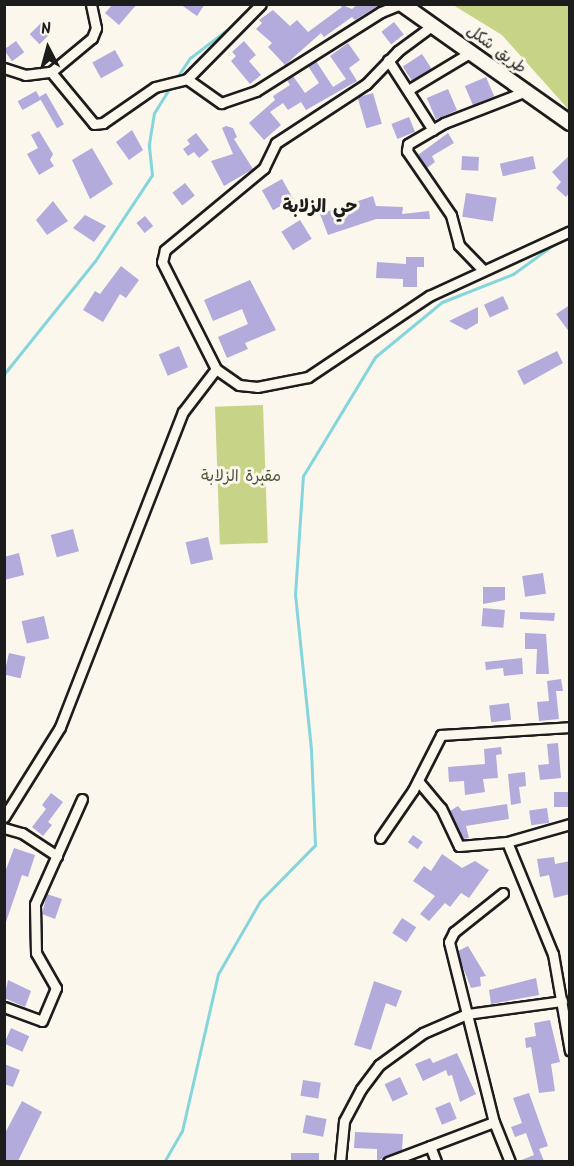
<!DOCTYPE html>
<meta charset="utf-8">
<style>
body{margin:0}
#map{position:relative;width:574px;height:1166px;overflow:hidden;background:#fbf7ec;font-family:Kalam,"Playpen Sans Arabic",sans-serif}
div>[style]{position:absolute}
.green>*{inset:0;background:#c7d487;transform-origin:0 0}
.stream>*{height:3px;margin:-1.5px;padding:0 1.5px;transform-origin:1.5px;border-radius:1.5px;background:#85d6dc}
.building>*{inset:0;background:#b2abdc;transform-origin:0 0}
.roads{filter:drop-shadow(2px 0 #1c1c1c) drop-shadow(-2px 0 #1c1c1c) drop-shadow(0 2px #1c1c1c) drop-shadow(0 -2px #1c1c1c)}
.street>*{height:9px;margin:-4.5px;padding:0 4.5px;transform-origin:4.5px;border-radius:4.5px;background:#fbf7ec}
.secondary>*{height:14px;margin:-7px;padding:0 7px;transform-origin:7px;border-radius:7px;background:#fbf7ec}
span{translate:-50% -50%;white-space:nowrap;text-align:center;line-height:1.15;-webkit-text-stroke:6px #fbf7ec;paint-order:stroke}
.street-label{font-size:16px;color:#1c1c1c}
.park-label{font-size:16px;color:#4f533c}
.neighbourhood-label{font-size:18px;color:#1c1c1c;font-weight:700}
.frame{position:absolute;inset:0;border:6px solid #1c1c1c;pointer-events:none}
.north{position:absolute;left:18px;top:18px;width:60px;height:60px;-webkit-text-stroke:4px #fbf7ec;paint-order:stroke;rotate:354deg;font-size:16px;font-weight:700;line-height:24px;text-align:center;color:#1c1c1c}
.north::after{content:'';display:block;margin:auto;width:21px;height:27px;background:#1c1c1c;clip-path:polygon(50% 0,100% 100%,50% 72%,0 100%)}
</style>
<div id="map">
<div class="green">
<div style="clip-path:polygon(453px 5px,569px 5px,569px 110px,502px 35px)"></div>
<div style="left:263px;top:405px;width:138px;height:48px;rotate:88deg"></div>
</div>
<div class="stream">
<div style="left:175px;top:80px;width:27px;rotate:-56deg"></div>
<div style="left:190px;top:58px;width:59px;rotate:-37.5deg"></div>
<div style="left:4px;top:374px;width:145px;rotate:-51.2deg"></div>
<div style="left:95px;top:261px;width:103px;rotate:-56.5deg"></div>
<div style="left:152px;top:175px;width:31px;rotate:-96deg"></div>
<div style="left:149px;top:144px;width:31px;rotate:-81deg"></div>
<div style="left:154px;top:113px;width:32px;rotate:-58deg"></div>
<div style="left:164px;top:1162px;width:36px;rotate:-60deg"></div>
<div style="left:182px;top:1131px;width:161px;rotate:-77.1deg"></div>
<div style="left:218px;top:974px;width:84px;rotate:-60.1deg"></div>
<div style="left:260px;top:901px;width:78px;rotate:-45.5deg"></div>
<div style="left:315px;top:845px;width:96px;rotate:-92.4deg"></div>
<div style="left:311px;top:749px;width:155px;rotate:-95.9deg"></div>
<div style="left:295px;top:595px;width:119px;rotate:-86.2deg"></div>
<div style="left:303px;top:476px;width:139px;rotate:-58.8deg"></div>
<div style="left:375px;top:357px;width:87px;rotate:-39.4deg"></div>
<div style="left:442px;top:302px;width:76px;rotate:-21.5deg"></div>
<div style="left:513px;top:274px;width:58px;rotate:-35.9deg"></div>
</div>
<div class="building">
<div style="clip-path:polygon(113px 4px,137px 4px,119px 25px,105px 13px)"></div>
<div style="clip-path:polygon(180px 4px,205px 4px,197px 16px)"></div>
<div style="clip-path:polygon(340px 4px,352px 9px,358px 4px,381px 4px,355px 20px,352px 17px,324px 37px,321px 33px,285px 65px,268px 47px,272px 43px,256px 29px,262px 23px,259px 20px,273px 10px,290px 26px,297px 20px,308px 32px,342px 7px)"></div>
<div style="left:394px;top:22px;width:16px;height:16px;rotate:52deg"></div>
<div style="left:41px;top:23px;width:14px;height:16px;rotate:45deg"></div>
<div style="left:16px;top:41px;width:14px;height:15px;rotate:54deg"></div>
<div style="clip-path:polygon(244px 41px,256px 55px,249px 61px,261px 75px,250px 84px,231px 61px,236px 56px,232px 52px)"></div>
<div style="clip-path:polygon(348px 43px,360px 60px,349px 68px,357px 81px,306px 110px,301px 102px,288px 110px,283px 103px,270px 112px,281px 125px,264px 140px,249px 123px,275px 100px,273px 96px,290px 85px,287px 80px,293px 76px,305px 93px,319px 83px,308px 66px,316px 61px,333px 87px,346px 79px,330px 56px)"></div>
<div style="left:115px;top:50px;width:18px;height:26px;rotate:61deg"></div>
<div style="left:422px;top:54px;width:17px;height:23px;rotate:57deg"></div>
<div style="left:486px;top:77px;width:21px;height:23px;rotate:67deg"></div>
<div style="left:448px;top:89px;width:23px;height:23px;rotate:67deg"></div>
<div style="left:36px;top:91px;width:10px;height:21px;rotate:61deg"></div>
<div style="left:46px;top:93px;width:36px;height:8px;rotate:60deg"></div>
<div style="left:373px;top:93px;width:32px;height:16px;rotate:74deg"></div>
<div style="left:409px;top:117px;width:16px;height:19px;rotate:68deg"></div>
<div style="clip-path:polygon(226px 126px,233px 128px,237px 137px,234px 139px,253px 169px,224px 186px,211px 161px,233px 154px,222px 128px)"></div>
<div style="clip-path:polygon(132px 130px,143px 150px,129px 160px,116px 142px)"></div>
<div style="clip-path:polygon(39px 131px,53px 154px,50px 160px,54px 166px,39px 175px,27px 154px,38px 148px,31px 135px)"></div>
<div style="clip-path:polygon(196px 133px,209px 150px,199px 158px,194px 152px,188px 156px,183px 149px,190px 144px,187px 140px)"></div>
<div style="clip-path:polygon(448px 133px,454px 143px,432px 156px,435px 162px,427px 168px,418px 155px)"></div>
<div style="clip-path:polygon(92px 148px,113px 184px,90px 199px,72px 160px)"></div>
<div style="clip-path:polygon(570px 155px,570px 192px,566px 197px,556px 188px,561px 182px,552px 172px)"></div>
<div style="left:462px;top:156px;width:17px;height:14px;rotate:3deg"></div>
<div style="left:533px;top:156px;width:13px;height:34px;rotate:77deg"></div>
<div style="left:282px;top:179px;width:23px;height:23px;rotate:61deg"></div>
<div style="left:185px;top:183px;width:16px;height:16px;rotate:52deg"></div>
<div style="left:466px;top:193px;width:31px;height:24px;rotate:9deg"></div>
<div style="clip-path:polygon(373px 196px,376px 206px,403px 207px,402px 214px,429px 211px,430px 219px,376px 219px,328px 235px,320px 214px)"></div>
<div style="clip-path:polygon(53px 201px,68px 221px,47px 235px,36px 220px)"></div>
<div style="clip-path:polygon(85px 215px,106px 226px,94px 242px,73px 228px)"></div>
<div style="left:145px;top:216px;width:13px;height:11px;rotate:51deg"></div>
<div style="left:300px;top:220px;width:22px;height:22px;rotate:58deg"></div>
<div style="clip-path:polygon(406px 257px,424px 257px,424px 267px,417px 267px,417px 287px,403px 287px,403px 279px,376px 278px,377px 262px,406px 264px)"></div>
<div style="clip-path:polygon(121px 266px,139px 280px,126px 298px,120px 294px,103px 322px,83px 310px,95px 291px,100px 294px)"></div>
<div style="clip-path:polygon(250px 280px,276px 330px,245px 343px,248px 349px,227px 358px,218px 337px,248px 324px,242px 309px,213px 321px,204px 300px)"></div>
<div style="left:503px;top:296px;width:14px;height:21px;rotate:65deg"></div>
<div style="clip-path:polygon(570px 305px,570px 333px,556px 314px)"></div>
<div style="clip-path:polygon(478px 307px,478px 323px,466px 330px,449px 321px)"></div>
<div style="left:179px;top:346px;width:23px;height:22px;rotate:67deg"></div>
<div style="clip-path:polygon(557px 351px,563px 363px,524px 385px,517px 371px)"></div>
<div style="left:73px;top:529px;width:23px;height:23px;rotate:75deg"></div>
<div style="left:208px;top:537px;width:23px;height:23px;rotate:77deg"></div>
<div style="clip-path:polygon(19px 553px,24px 575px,4px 580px,4px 557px)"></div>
<div style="left:543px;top:573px;width:21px;height:21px;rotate:82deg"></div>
<div style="clip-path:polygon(483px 587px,505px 587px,505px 600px,483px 604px)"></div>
<div style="left:483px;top:608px;width:22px;height:18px;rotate:5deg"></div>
<div style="clip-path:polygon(520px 612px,555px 613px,554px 621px,520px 619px)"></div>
<div style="left:44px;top:616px;width:23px;height:23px;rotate:77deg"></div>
<div style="clip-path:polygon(525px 633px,546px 634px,549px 674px,536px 674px,537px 649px,525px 649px)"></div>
<div style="left:9px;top:653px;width:17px;height:22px;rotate:13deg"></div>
<div style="clip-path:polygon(522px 658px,523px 674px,504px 676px,503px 668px,486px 670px,485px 662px)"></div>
<div style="clip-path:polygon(561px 679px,563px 691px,556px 691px,559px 719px,539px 721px,537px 702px,549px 701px,547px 681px)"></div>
<div style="left:509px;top:703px;width:17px;height:20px;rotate:83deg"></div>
<div style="clip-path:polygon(558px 743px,561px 778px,540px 780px,538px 765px,549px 764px,547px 744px)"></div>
<div style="clip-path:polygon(501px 747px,502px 754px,496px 755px,498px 778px,483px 779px,485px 792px,465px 795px,464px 781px,449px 782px,448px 767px,485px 764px,484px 749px)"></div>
<div style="clip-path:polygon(525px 772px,526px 786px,519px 787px,521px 803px,511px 805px,508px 774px)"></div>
<div style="left:570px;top:792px;width:15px;height:16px;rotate:90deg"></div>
<div style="clip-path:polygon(51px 793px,63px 802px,48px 822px,52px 825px,43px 836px,32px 827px,46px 809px,42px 805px)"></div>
<div style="clip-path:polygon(507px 804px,509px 819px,466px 826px,469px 838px,463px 839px,450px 811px,458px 806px,462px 811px)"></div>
<div style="left:547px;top:808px;width:15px;height:18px;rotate:82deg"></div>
<div style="left:413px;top:835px;width:12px;height:9px;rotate:35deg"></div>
<div style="clip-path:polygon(14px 848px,35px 855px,28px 877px,22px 875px,6px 922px,4px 875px)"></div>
<div style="clip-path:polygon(442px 854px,462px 868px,475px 861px,489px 870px,469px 898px,461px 893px,450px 907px,445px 903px,429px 921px,420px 914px,435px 896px,413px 881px,424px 866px,431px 871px)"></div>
<div style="clip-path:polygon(554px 857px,555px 864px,570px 861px,570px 894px,554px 898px,549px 875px,540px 877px,537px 859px)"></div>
<div style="clip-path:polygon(47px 894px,62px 899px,55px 919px,42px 914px)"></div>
<div style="left:402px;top:918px;width:17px;height:18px;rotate:33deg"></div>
<div style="clip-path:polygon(468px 946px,486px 976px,480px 977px,481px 986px,471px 988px,462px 965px,458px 951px)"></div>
<div style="clip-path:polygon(536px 978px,539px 995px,491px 1004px,489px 990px)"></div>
<div style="clip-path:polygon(8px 980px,31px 991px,25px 1007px,4px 998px)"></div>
<div style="clip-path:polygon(374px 981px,402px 991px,396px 1007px,386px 1003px,371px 1050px,354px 1045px)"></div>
<div style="clip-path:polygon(550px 1020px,560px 1062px,551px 1064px,555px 1091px,539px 1093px,531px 1047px,526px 1048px,525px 1038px,536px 1036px,534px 1023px)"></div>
<div style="left:11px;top:1028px;width:20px;height:17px;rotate:24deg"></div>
<div style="clip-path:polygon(457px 1053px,476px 1094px,460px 1102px,452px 1075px,448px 1076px,446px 1070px,423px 1081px,415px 1064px,430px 1058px,433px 1063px)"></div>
<div style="clip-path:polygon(4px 1064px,20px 1070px,13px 1087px,4px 1084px)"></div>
<div style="left:400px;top:1077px;width:19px;height:17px;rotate:65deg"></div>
<div style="left:303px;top:1080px;width:18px;height:16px;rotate:9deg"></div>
<div style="clip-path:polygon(529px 1093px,548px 1146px,539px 1149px,544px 1161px,519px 1161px,534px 1155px,526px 1133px,515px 1137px,511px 1127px,522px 1123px,513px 1098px)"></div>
<div style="clip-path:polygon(22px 1101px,42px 1112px,18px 1161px,4px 1161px,4px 1135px)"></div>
<div style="left:450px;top:1102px;width:18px;height:16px;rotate:68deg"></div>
<div style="left:306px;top:1115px;width:21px;height:18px;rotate:11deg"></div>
<div style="clip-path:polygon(355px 1132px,403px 1134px,402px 1150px,377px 1161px,377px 1149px,354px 1148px)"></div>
<div style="left:319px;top:1153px;width:8px;height:28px;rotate:90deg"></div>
</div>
<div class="roads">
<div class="street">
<div style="left:433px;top:25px;width:44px;rotate:143.4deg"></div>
<div style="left:398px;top:51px;width:46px;rotate:134.1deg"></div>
<div style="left:366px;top:84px;width:108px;rotate:146.8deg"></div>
<div style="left:276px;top:143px;width:28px;rotate:116deg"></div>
<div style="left:264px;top:168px;width:129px;rotate:140.4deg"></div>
<div style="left:165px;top:250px;width:12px;rotate:104deg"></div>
<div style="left:162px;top:262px;width:120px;rotate:63.2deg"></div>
<div style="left:216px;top:369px;width:28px;rotate:35deg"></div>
<div style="left:239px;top:385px;width:18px;rotate:6deg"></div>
<div style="left:257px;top:387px;width:52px;rotate:-11.1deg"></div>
<div style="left:308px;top:377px;width:146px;rotate:-33.8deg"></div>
<div style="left:429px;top:296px;width:155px;rotate:-24.7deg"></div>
<div style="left:388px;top:60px;width:83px;rotate:57.3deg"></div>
<div style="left:4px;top:68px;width:22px;rotate:18deg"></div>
<div style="left:25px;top:75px;width:26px;rotate:-7deg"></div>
<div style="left:51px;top:72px;width:53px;rotate:-39.7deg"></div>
<div style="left:92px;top:38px;width:11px;rotate:-68deg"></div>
<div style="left:96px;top:28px;width:25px;rotate:-102deg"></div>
<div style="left:51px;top:72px;width:67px;rotate:50.4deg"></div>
<div style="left:94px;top:124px;width:9px;rotate:-6deg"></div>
<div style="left:103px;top:123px;width:63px;rotate:-34.7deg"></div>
<div style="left:155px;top:87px;width:33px;rotate:-14deg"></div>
<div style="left:187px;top:79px;width:42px;rotate:35.2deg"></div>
<div style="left:221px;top:103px;width:37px;rotate:-19deg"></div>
<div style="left:256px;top:91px;width:148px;rotate:-32.3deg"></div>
<div style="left:381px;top:12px;width:22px;rotate:-22deg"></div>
<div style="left:187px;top:79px;width:105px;rotate:-45.4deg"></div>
<div style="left:408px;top:90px;width:74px;rotate:-31.1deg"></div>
<div style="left:483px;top:270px;width:35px;rotate:-134deg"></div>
<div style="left:459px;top:245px;width:31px;rotate:-105deg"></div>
<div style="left:451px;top:215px;width:78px;rotate:-124.5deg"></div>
<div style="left:407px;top:151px;width:7px;rotate:-82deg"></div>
<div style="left:408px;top:144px;width:42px;rotate:-30.3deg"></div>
<div style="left:444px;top:123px;width:86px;rotate:-21.2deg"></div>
<div style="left:418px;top:781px;width:35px;rotate:50deg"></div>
<div style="left:441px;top:808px;width:42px;rotate:64.7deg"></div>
<div style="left:459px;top:846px;width:48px;rotate:-4.8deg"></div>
<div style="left:507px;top:842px;width:66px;rotate:-15.9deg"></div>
<div style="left:4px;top:817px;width:106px;rotate:-58.1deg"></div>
<div style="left:60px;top:727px;width:338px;rotate:-68.7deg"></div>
<div style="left:183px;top:412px;width:54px;rotate:-52.5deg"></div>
<div style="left:4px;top:828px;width:19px;rotate:16deg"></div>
<div style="left:22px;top:833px;width:42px;rotate:33.3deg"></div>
<div style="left:380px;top:838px;width:58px;rotate:-55.5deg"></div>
<div style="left:413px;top:790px;width:62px;rotate:-63deg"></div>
<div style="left:441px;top:735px;width:129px;rotate:-3.5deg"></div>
<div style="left:507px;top:842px;width:121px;rotate:67.7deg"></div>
<div style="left:553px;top:954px;width:98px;rotate:80.1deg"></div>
<div style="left:503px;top:893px;width:63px;rotate:141.5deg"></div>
<div style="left:454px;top:932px;width:11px;rotate:117deg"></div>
<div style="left:449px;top:942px;width:186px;rotate:76deg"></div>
<div style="left:494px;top:1122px;width:43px;rotate:68.2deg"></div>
<div style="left:4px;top:1007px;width:40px;rotate:20.2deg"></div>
<div style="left:42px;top:1021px;width:36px;rotate:-67deg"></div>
<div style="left:56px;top:988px;width:40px;rotate:-119.7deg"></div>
<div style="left:36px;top:953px;width:49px;rotate:-91.2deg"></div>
<div style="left:35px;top:904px;width:115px;rotate:-65.9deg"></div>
<div style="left:430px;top:1146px;width:17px;rotate:69deg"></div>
<div style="left:340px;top:1162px;width:41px;rotate:-84.4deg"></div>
<div style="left:344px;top:1121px;width:36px;rotate:-62deg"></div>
<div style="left:361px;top:1089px;width:30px;rotate:-53deg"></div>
<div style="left:379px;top:1065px;width:54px;rotate:-36deg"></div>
<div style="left:423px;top:1033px;width:48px;rotate:-23.4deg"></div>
<div style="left:467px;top:1014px;width:96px;rotate:-7.8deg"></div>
<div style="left:388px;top:1162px;width:113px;rotate:-20.7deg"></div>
</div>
<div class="secondary">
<div style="left:402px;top:4px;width:206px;rotate:35.3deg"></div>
</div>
</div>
<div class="street-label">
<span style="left:496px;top:50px;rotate:37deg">طريق شكل</span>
</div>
<div class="park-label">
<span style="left:241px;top:477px">مقبرة الزلابة</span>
</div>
<div class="neighbourhood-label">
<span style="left:320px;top:208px">حي الزلابة</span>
</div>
<div class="frame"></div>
<div class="north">N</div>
</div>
